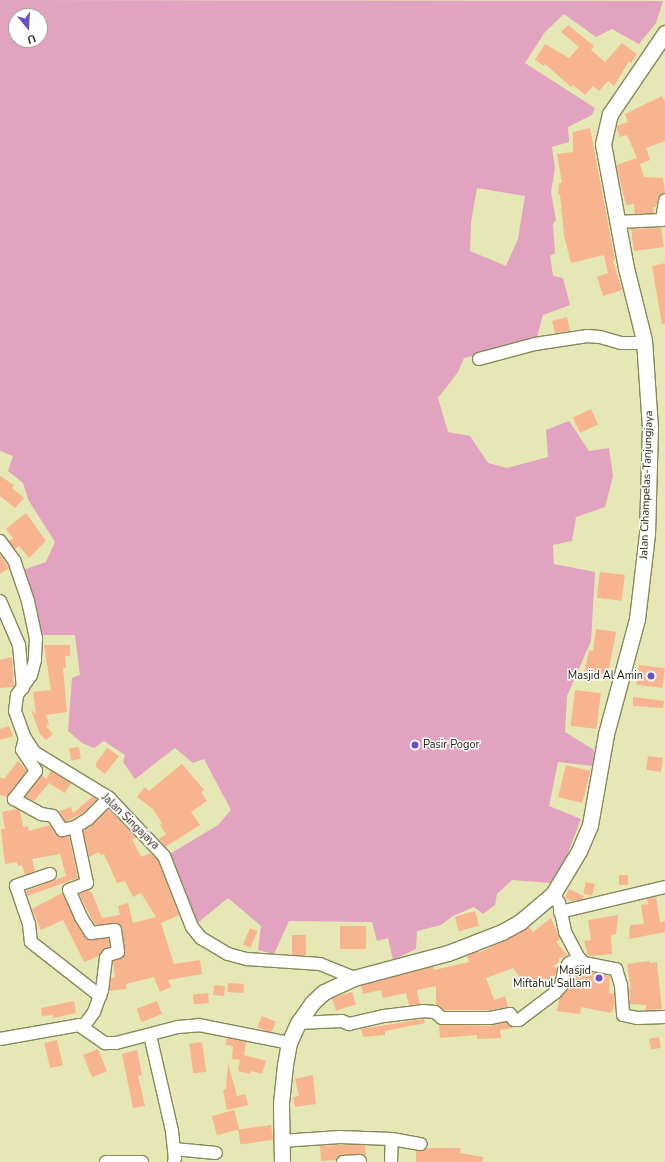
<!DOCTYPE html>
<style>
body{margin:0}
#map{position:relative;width:665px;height:1162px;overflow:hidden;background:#e5e7b4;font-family:"Nunito Sans",sans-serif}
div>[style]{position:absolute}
.green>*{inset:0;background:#e1a3c0}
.building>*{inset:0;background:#f8b48f;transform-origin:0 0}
.roads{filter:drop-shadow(1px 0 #878859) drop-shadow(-1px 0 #878859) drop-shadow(0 1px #878859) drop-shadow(0 -1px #878859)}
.minor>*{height:12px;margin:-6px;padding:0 6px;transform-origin:6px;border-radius:6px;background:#fff}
.major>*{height:15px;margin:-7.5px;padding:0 7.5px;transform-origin:7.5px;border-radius:7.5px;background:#fff}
.dots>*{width:11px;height:11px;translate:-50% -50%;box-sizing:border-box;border:2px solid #fff;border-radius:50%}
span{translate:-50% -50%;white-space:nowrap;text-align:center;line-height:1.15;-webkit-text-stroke:3px #fff;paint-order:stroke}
.street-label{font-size:11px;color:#1c1c08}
.poi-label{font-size:11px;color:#1c1c08}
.right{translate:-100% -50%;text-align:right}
.left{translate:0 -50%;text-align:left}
.north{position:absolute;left:8px;top:8px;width:40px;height:40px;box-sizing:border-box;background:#fff;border:1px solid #a4a49c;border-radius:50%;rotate:162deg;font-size:11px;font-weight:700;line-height:16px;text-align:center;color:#1c1c08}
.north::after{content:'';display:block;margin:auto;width:14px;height:18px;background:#6b4fc8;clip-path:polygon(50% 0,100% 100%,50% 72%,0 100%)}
</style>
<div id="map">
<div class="green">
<div style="clip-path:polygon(evenodd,0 0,663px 1px,656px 23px,639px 44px,612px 29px,596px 37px,564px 14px,545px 32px,525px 63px,595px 108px,592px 115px,568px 127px,569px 142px,552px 147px,555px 168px,551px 192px,556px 220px,553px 224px,555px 253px,550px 256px,553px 276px,563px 278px,570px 305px,543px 315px,536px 341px,464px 358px,458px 372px,438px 398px,448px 432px,470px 436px,488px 463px,507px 468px,548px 457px,546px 430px,569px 421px,589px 451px,609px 448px,613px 476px,605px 507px,576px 517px,572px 541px,553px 545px,554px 564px,595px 572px,591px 641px,567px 696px,565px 732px,594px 750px,593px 766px,558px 762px,549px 806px,581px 819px,561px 871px,551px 883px,512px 880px,497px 894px,495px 905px,483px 914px,474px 907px,453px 916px,441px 925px,417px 931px,416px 949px,393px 960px,388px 938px,377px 941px,372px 922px,289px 921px,274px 954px,258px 950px,261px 926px,228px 898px,195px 925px,183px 884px,168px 855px,218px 825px,231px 810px,204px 759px,193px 763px,175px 748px,135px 779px,123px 762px,125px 755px,104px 741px,94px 748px,82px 743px,68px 731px,72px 678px,80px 675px,75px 635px,41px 635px,23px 570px,46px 562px,55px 542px,29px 501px,23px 483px,8px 471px,13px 456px,0 451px,0 0,16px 16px,40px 16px,40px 40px,16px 40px,16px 16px,0 0,477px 188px,525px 196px,518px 239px,506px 266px,470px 251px,471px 222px,477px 188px)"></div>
</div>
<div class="building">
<div style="clip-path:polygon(568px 25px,594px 46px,591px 50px,605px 62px,622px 43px,637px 54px,631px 63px,629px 61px,614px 86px,608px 81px,599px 91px,593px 86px,585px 95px,573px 85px,571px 87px,545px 64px,544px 66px,535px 60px,545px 44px,569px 58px,579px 47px,561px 32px)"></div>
<div style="clip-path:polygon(662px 96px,665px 102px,665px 141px,646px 148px,650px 160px,640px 164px,644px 177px,663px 178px,665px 193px,659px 196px,656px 207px,653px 207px,654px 213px,635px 214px,634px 204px,626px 205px,616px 165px,637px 158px,627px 135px,620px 137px,616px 126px,628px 122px,625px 114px)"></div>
<div style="clip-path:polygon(590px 128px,615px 260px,613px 261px,622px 290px,603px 296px,597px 277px,608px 273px,604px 255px,571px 263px,564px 235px,560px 195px,558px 194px,559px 183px,562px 183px,557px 154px,573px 152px,573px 132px)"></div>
<div style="clip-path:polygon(661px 228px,664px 247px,634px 251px,631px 229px)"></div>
<div style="clip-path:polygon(665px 263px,665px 324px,662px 324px,652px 266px)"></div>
<div style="clip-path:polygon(567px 317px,570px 331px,555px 333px,552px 321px)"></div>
<div style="left:591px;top:409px;width:17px;height:20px;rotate:65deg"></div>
<div style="clip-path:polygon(0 476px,14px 485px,12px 488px,24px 498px,15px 508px,0 496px)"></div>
<div style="clip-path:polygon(26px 513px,46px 541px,29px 558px,19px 546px,15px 549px,9px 541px,13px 538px,6px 529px)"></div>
<div style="clip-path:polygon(0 554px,9px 568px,0 574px)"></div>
<div style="left:600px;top:572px;width:25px;height:26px;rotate:7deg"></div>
<div style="clip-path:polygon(596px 629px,616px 632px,607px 679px,584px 674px,589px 650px,593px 651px)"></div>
<div style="clip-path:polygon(44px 645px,70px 645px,70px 656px,65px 656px,66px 668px,63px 668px,67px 712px,46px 715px,49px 724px,46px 726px,53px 734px,46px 740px,40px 734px,31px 710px,36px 714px,33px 692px,51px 690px)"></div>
<div style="clip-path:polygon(12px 657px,14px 687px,0 688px,0 660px)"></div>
<div style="left:639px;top:665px;width:26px;height:20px;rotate:7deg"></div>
<div style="left:575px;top:690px;width:26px;height:36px;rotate:7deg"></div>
<div style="clip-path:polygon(633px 697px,664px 701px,663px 708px,633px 706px)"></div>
<div style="clip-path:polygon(9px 726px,13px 736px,0 740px,0 729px)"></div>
<div style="left:79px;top:747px;width:12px;height:10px;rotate:81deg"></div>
<div style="clip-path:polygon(107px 748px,119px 756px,105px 774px,96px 767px,96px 763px)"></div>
<div style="left:648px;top:756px;width:15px;height:14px;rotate:8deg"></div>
<div style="clip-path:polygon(18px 761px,27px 771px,7px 797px,0 795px,0 777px,4px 779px)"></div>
<div style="clip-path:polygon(182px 764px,204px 790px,201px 792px,207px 801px,191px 812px,200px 825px,165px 847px,159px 839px,166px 834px,160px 825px,162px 823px,153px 809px,137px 797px,145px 787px,149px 791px)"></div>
<div style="left:566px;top:765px;width:25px;height:33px;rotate:14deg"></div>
<div style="clip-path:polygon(51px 771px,71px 783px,65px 793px,49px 783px,34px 801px,25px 797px,42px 775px,46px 779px)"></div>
<div style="clip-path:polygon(92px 797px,97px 799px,83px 813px,65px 822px,60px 811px,71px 807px,73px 813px)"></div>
<div style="clip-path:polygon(17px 809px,20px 811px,23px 827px,28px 826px,29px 831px,50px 825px,59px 837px,69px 836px,78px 878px,27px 896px,26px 891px,66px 876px,60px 854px,32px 859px,35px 871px,25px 875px,22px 865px,18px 866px,17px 862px,5px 864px,1px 829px,5px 829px,2px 812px)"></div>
<div style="clip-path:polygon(109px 809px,136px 838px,132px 839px,141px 857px,150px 853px,158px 860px,179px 915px,161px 923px,174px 964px,200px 960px,202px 974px,168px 980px,171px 987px,160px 992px,154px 977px,126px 984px,126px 989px,109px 991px,111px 978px,115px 977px,113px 961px,125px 954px,122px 929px,114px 923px,95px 925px,79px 894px,89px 890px,92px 893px,102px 918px,120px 915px,118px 906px,128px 903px,133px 923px,156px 917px,141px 893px,133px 897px,125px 881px,117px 883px,104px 854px,101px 855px,99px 852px,89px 857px,83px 831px)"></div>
<div style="left:619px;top:875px;width:9px;height:10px"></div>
<div style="left:586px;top:882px;width:9px;height:12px;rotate:13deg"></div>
<div style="clip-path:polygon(569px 889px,584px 896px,583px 899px,572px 901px,565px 898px)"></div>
<div style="clip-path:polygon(62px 893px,85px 937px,92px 940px,109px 938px,110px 947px,99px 956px,84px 962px,63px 920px,41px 930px,32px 909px)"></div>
<div style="clip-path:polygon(656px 897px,660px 922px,665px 921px,665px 932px,629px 939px,630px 925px,644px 924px,641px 905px,648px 904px,647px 899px)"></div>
<div style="left:475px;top:911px;width:15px;height:21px;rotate:74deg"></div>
<div style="clip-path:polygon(618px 915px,616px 934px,611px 935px,612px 954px,588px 956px,584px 941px,591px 940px,588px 920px)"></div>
<div style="clip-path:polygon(551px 918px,560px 939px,556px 942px,567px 955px,559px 958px,559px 962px,552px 967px,557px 968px,555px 975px,547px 982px,544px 978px,532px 987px,524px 977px,521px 979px,513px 968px,486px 978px,494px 1000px,505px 996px,508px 1007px,489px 1010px,445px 1010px,436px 1005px,436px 986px,417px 990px,420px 1004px,409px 1005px,406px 993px,383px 998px,381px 990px,363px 994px,361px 985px,433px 966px,434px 970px,469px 962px,467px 955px,479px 951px,479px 953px,529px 927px,533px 932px)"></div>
<div style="left:340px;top:926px;width:26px;height:23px"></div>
<div style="left:250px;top:928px;width:8px;height:18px;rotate:23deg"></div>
<div style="left:292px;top:935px;width:14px;height:20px"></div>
<div style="clip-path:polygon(649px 961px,650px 963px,657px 962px,662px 1009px,646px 1010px,646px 1005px,630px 1004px,629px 989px,631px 989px,627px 964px)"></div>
<div style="clip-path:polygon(574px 970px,580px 970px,587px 978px,586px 971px,610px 976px,609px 993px,614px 994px,615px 1003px,611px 1013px,581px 1007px,580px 1014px,557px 1011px,559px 999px,567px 990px)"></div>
<div style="left:228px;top:983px;width:16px;height:9px;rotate:4deg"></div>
<div style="left:214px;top:985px;width:11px;height:10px;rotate:5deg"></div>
<div style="left:352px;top:992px;width:13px;height:21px;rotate:72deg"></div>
<div style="left:208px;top:993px;width:10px;height:15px;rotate:84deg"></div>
<div style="clip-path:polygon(74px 1001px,76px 1013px,53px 1018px,53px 1015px,42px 1016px,41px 1008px)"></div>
<div style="left:157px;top:1001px;width:14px;height:22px;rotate:69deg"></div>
<div style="left:262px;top:1016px;width:15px;height:12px;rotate:23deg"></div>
<div style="clip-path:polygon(424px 1019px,425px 1023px,385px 1031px,385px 1035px,363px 1037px,361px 1029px)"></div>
<div style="clip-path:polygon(507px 1022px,513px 1028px,500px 1030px,501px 1038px,477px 1039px,477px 1035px,440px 1038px,439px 1024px,490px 1026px)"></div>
<div style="left:659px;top:1037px;width:11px;height:10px;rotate:80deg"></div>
<div style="clip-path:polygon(227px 1038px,246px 1042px,244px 1055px,266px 1061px,262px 1074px,251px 1071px,250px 1074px,238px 1071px,240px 1060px,232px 1059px,233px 1046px,226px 1045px)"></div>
<div style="left:57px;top:1040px;width:26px;height:13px;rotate:77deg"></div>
<div style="left:202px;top:1042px;width:30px;height:13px;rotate:82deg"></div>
<div style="left:98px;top:1049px;width:24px;height:16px;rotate:68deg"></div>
<div style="clip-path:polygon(137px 1050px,142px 1075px,138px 1076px,145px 1106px,133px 1108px,122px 1054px)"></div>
<div style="clip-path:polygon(228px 1063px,237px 1096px,245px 1094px,248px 1105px,227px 1110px,223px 1090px,226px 1089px)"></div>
<div style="clip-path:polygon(313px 1075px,316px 1104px,295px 1107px,293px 1097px,299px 1096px,295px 1079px)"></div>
<div style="left:234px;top:1110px;width:20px;height:23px;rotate:75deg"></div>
<div style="left:271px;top:1125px;width:15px;height:33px;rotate:82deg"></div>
<div style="clip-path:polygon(340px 1145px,365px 1145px,366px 1156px,360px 1154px,343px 1155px,336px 1160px,321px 1161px,320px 1146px)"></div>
<div style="clip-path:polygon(427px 1148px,461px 1148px,460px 1153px,483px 1157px,482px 1162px,416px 1162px,416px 1151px,423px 1151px)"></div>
</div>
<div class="roads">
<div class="minor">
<div style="left:617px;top:222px;width:45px;rotate:-2.5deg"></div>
<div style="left:662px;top:220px;width:20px;rotate:-81deg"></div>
<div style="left:479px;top:359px;width:58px;rotate:-15deg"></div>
<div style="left:535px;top:344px;width:53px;rotate:-8.7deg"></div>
<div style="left:587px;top:336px;width:13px;rotate:4deg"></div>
<div style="left:600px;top:337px;width:22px;rotate:16deg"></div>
<div style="left:621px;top:343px;width:23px"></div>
<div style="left:0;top:541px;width:24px;rotate:54deg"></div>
<div style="left:14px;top:560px;width:43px;rotate:71.1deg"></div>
<div style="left:28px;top:601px;width:38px;rotate:78deg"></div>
<div style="left:36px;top:638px;width:22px;rotate:93deg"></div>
<div style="left:35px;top:660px;width:16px;rotate:105deg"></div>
<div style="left:31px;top:675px;width:24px;rotate:125deg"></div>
<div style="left:17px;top:695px;width:16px;rotate:97deg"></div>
<div style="left:15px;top:711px;width:29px;rotate:70deg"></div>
<div style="left:25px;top:738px;width:17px;rotate:57deg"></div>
<div style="left:34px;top:752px;width:88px;rotate:31.5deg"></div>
<div style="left:109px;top:798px;width:80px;rotate:46.5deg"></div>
<div style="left:164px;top:856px;width:76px;rotate:68.5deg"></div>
<div style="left:192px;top:927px;width:14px;rotate:51deg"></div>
<div style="left:201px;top:938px;width:31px;rotate:31deg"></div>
<div style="left:228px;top:954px;width:20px;rotate:15deg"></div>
<div style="left:247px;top:959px;width:73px;rotate:3.9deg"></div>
<div style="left:320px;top:964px;width:37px;rotate:22deg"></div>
<div style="left:0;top:601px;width:48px;rotate:66.6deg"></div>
<div style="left:19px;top:645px;width:43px;rotate:84.7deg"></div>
<div style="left:25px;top:738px;width:12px;rotate:104deg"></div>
<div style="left:22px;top:750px;width:25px;rotate:56deg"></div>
<div style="left:36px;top:771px;width:36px;rotate:128deg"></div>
<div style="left:14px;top:799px;width:31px;rotate:29deg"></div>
<div style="left:41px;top:814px;width:12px;rotate:9deg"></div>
<div style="left:53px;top:816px;width:17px;rotate:57deg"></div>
<div style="left:62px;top:830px;width:13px;rotate:-13deg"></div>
<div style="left:75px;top:827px;width:57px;rotate:77.9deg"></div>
<div style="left:87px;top:883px;width:19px;rotate:159deg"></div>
<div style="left:69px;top:890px;width:30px;rotate:66deg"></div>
<div style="left:81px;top:917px;width:19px;rotate:58deg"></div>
<div style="left:91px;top:933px;width:24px;rotate:-7deg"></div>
<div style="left:115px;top:930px;width:22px;rotate:82deg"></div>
<div style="left:118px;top:952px;width:10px;rotate:163deg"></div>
<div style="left:108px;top:955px;width:4px;rotate:124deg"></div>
<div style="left:106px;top:958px;width:32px;rotate:97deg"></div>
<div style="left:102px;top:990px;width:23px;rotate:110deg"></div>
<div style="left:94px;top:1012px;width:19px;rotate:126deg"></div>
<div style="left:75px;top:827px;width:15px;rotate:-32deg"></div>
<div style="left:88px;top:819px;width:30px;rotate:-45deg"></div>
<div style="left:50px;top:874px;width:36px;rotate:161deg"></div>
<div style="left:16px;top:886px;width:40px;rotate:71.1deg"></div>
<div style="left:29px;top:924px;width:18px;rotate:84deg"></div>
<div style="left:31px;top:942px;width:88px;rotate:38deg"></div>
<div style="left:553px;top:894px;width:11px;rotate:56deg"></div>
<div style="left:559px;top:903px;width:30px;rotate:78deg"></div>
<div style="left:565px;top:932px;width:30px;rotate:62deg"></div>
<div style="left:579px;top:958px;width:7px;rotate:45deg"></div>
<div style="left:584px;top:963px;width:33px;rotate:11deg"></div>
<div style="left:616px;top:969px;width:17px;rotate:73deg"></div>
<div style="left:621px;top:985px;width:30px;rotate:86deg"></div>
<div style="left:623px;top:1015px;width:14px;rotate:12deg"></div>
<div style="left:637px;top:1018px;width:28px;rotate:-2deg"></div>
<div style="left:560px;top:912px;width:108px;rotate:-13.4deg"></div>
<div style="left:298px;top:1023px;width:44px;rotate:-2.6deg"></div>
<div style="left:342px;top:1021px;width:8px;rotate:23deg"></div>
<div style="left:349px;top:1024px;width:36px;rotate:-13deg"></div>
<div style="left:384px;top:1016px;width:39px;rotate:-7deg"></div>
<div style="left:423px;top:1011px;width:12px;rotate:5deg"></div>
<div style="left:435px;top:1012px;width:9px;rotate:41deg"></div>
<div style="left:442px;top:1018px;width:48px"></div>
<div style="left:490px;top:1018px;width:20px;rotate:-11deg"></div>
<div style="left:510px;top:1014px;width:7px;rotate:56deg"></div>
<div style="left:514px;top:1020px;width:5px"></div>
<div style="left:519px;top:1020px;width:46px;rotate:-37.1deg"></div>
<div style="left:556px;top:992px;width:8px;rotate:-50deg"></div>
<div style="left:561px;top:986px;width:15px;rotate:-79deg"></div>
<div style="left:564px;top:971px;width:9px;rotate:-58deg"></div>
<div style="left:569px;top:963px;width:11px;rotate:-27deg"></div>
<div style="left:150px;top:1035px;width:98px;rotate:77.1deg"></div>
<div style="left:172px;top:1131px;width:27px;rotate:84deg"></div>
<div style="left:175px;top:1158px;width:4px;rotate:104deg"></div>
<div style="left:0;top:1039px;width:80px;rotate:-10deg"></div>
<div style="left:79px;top:1025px;width:32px;rotate:35deg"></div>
<div style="left:105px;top:1043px;width:11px"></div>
<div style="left:116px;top:1043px;width:64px;rotate:-14.5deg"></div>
<div style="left:178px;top:1027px;width:21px;rotate:-5deg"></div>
<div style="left:199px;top:1025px;width:92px;rotate:11.3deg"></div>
<div style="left:281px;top:1141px;width:59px;rotate:-3.9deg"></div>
<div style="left:340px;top:1137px;width:52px;rotate:2.2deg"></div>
<div style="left:392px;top:1139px;width:29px;rotate:10deg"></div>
<div style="left:174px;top:1149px;width:42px;rotate:5.4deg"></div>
<div style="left:106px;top:1162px;width:36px"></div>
<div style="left:343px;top:1162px;width:17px;rotate:-3deg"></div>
<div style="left:391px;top:1162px;width:23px;rotate:-88deg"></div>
</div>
<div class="major">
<div style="left:282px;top:1162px;width:59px;rotate:-91deg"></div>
<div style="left:281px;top:1103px;width:38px;rotate:-84deg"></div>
<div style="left:285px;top:1065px;width:22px;rotate:-80deg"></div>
<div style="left:289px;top:1043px;width:22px;rotate:-66deg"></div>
<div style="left:298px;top:1023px;width:24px;rotate:-55deg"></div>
<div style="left:312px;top:1003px;width:16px;rotate:-43deg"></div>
<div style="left:324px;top:992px;width:33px;rotate:-25deg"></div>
<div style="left:354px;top:978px;width:97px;rotate:-14.9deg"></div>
<div style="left:448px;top:953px;width:58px;rotate:-21.3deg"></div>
<div style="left:502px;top:932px;width:21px;rotate:-29deg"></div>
<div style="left:520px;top:922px;width:43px;rotate:-40.3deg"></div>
<div style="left:553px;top:894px;width:50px;rotate:-58.8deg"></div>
<div style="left:579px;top:851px;width:28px;rotate:-67deg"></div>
<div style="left:590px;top:825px;width:92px;rotate:-80deg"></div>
<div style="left:606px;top:734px;width:119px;rotate:-74.9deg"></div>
<div style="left:637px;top:619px;width:86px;rotate:-83.3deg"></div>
<div style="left:647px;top:534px;width:106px;rotate:-88.4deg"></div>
<div style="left:650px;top:428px;width:88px;rotate:-93.9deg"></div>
<div style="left:644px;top:340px;width:74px;rotate:-104deg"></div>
<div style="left:626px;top:268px;width:126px;rotate:-100.5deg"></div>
<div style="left:603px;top:144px;width:31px;rotate:-77deg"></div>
<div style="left:610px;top:114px;width:98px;rotate:-55.8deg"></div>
</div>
</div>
<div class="dots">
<div style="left:651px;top:676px;background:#6b4fc8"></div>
<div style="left:415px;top:745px;background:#6b4fc8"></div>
<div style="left:599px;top:978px;background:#6b4fc8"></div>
</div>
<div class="street-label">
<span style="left:647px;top:485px;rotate:-88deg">Jalan Cihampelas-Tanjungjaya</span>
<span style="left:130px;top:822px;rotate:44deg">Jalan Singajaya</span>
</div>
<div class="poi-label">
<span class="right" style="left:643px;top:676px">Masjid Al Amin</span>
<span class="left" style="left:423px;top:745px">Pasir Pogor</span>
<span class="right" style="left:591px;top:978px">Masjid<br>Miftahul Sallam</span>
</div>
<div class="north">U</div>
</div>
